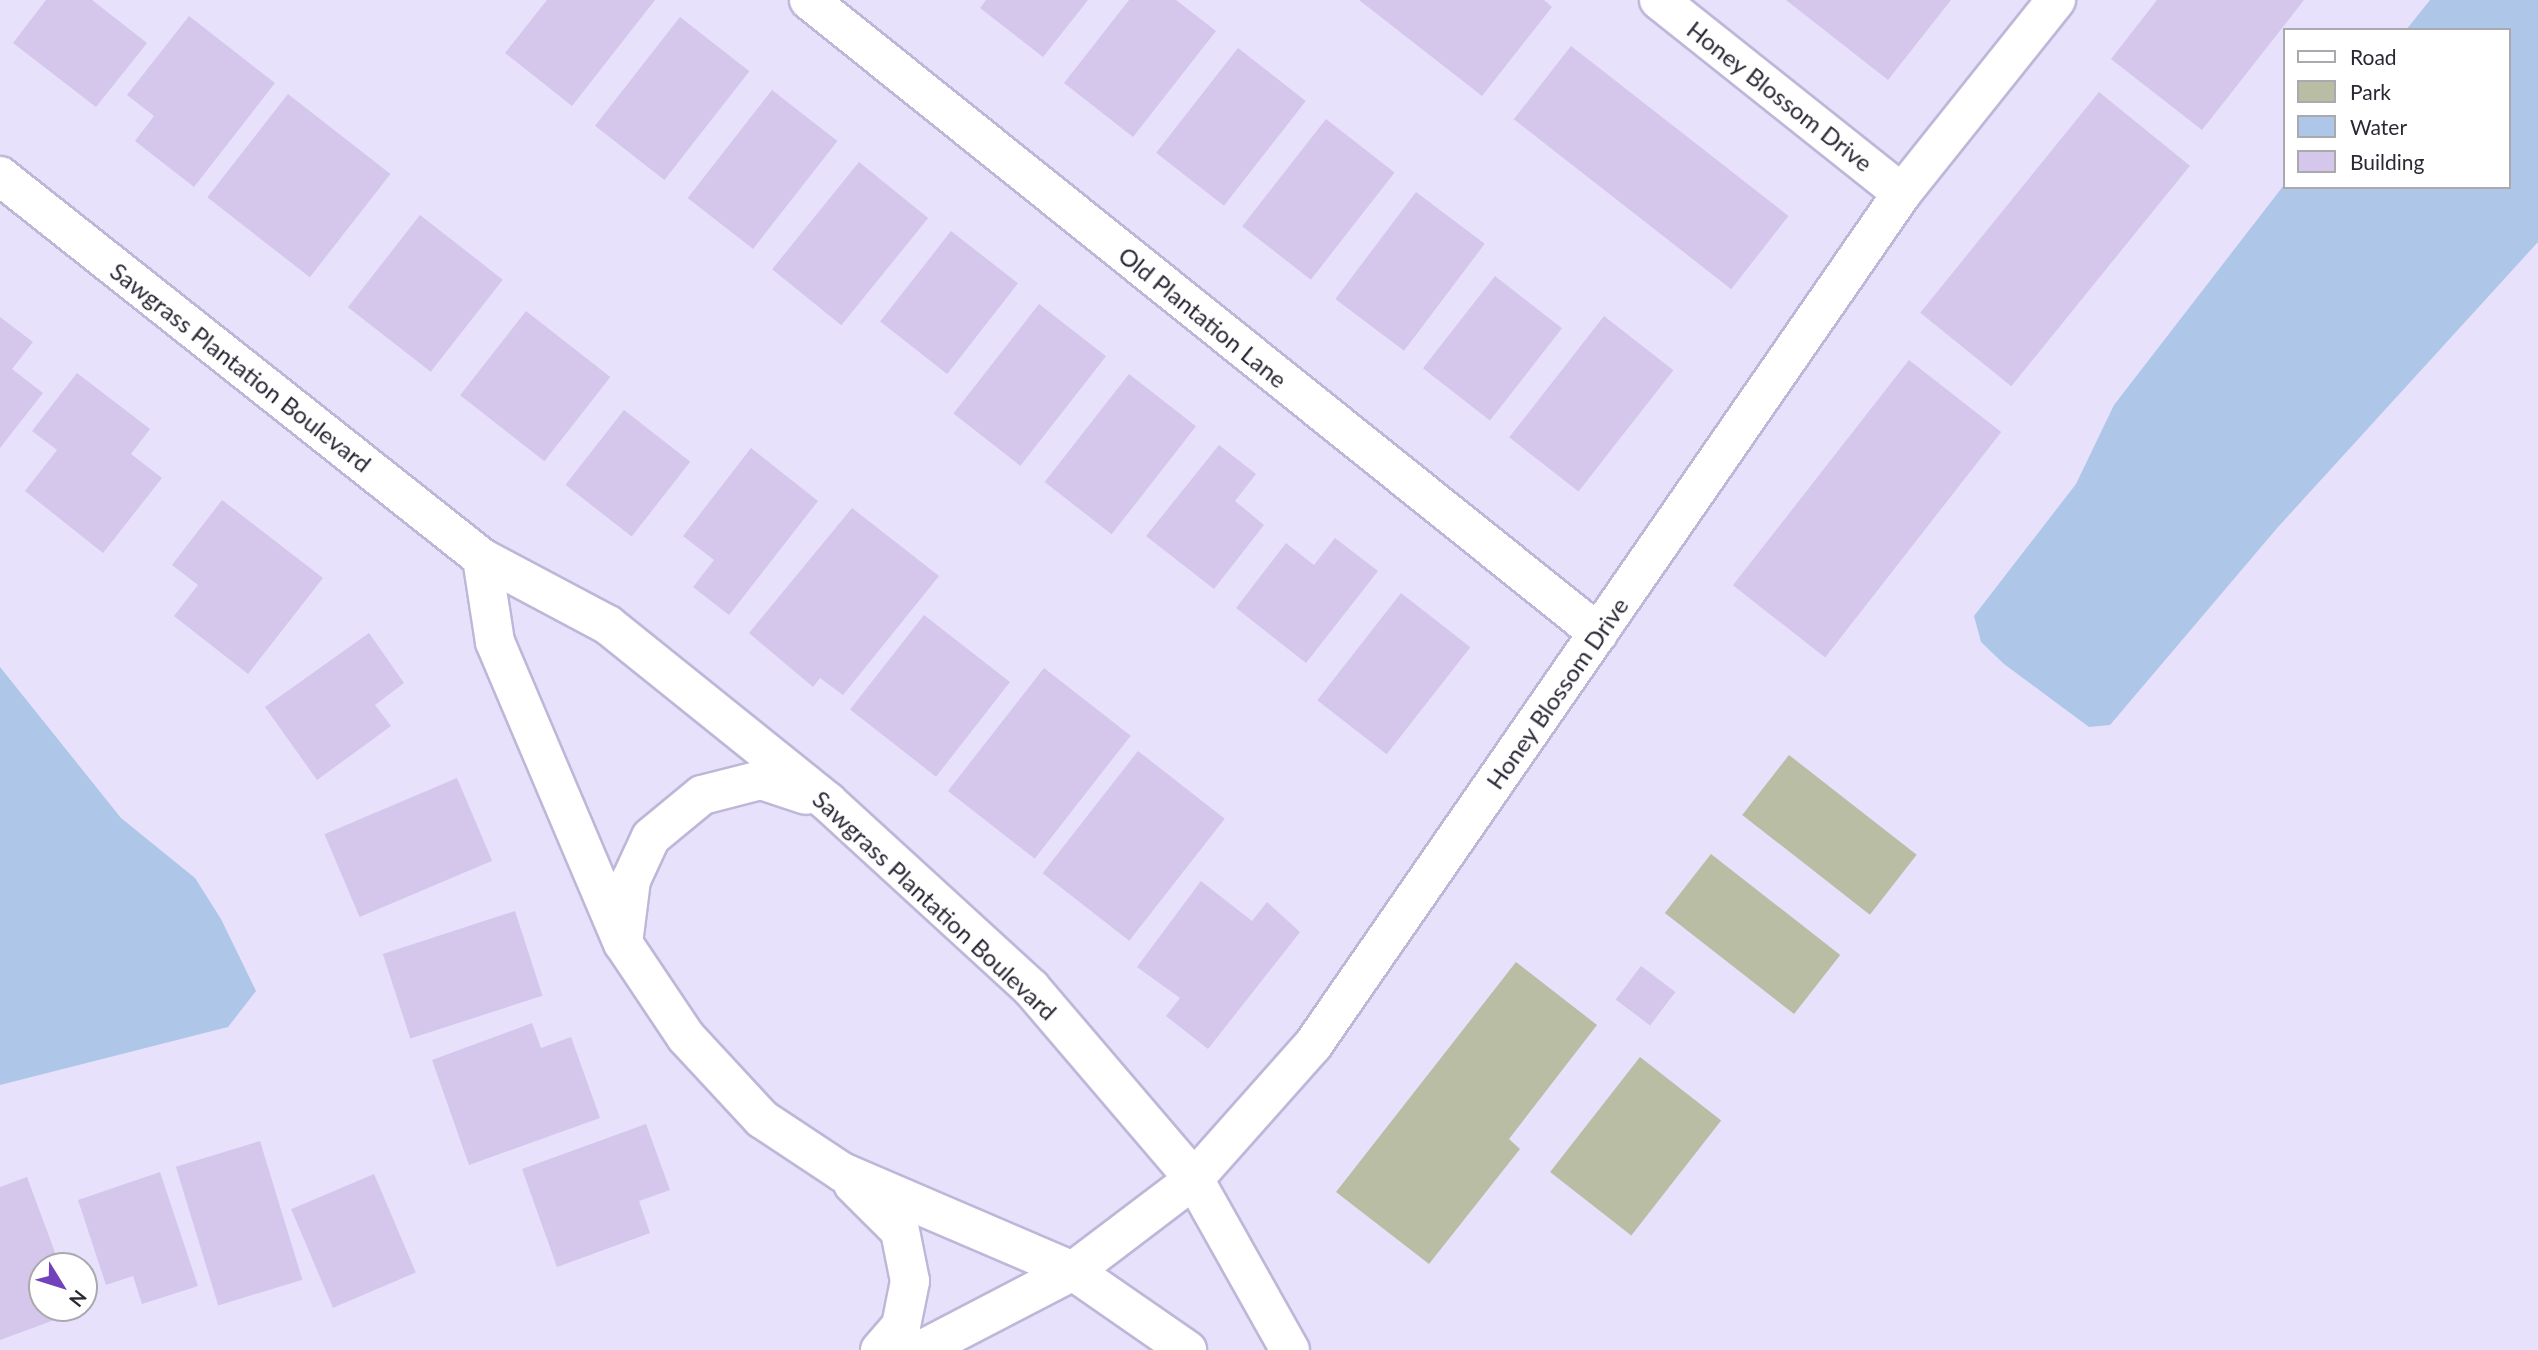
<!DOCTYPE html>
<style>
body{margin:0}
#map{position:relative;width:2538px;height:1350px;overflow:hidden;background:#e7e1fc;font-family:Lato,sans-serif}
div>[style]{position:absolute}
.green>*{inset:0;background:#b8bda3;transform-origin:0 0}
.water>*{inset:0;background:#aec6e8}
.building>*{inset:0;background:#d5c6eb;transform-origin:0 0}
.roads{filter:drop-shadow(2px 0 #beb7d8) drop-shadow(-2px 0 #beb7d8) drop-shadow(0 2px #beb7d8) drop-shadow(0 -2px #beb7d8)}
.minor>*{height:38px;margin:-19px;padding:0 19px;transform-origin:19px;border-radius:19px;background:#fff}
span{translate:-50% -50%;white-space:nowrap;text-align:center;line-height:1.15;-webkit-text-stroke:6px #fff;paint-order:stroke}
.street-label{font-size:24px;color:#2b2835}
.legend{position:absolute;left:2283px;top:28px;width:228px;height:161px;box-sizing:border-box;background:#fff;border:2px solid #aaa9ae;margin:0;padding:9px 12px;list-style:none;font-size:21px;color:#2b2835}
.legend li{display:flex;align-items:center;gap:14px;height:35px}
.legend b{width:35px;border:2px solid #aaa9ae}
.north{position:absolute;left:28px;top:1252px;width:70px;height:70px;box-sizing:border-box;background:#fff;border:2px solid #aaa9ae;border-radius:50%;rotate:128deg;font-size:19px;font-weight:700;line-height:28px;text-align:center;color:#2b2835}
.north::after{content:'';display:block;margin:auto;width:24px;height:32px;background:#7242ba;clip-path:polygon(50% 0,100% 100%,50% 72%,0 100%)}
</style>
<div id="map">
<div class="green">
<div style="left:1789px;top:755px;width:162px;height:76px;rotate:38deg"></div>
<div style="left:1711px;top:854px;width:164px;height:75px;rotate:38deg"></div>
<div style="clip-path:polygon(1516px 962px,1597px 1025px,1509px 1139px,1520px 1149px,1429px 1264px,1336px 1192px)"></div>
<div style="left:1640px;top:1057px;width:103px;height:146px;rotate:38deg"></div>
</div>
<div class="water">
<div style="clip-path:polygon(2430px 0,2538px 0,2538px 242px,2278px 527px,2110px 725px,2089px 727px,2004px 664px,1981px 642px,1974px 616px,2076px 484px,2114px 405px,2284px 185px,2508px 187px,2508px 30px,2406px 30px)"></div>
<div style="clip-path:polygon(0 667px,121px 818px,195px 878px,221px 919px,256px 991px,228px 1027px,0 1085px)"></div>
</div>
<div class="building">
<div style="clip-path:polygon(46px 0,92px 0,147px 43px,96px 107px,13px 43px)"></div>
<div style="clip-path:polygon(547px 0,655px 0,572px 106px,505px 53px)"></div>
<div style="clip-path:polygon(986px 0,1088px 0,1043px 57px,980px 8px)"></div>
<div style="clip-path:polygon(1129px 0,1176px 0,1216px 31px,1133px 137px,1064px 83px)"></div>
<div style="clip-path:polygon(1359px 0,1544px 0,1552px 7px,1482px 96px)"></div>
<div style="clip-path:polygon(1786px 0,1951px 0,1888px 80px)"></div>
<div style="clip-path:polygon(2157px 0,2304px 0,2202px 130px,2111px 59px)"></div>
<div style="clip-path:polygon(189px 16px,275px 83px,194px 187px,135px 141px,154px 116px,127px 95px)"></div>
<div style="left:680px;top:17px;width:88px;height:138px;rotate:38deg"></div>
<div style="left:1571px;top:46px;width:276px;height:93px;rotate:38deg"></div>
<div style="left:1238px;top:48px;width:86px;height:133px;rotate:38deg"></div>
<div style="left:772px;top:90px;width:83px;height:137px;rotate:38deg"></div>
<div style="left:2099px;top:92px;width:117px;height:284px;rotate:39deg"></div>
<div style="left:288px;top:94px;width:130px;height:131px;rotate:38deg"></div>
<div style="left:1326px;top:119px;width:87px;height:136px;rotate:38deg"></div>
<div style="left:859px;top:162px;width:89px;height:138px;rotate:39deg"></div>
<div style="left:1416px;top:192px;width:86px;height:134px;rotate:37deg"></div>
<div style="left:420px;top:215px;width:105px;height:117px;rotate:38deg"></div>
<div style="left:951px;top:231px;width:85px;height:115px;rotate:38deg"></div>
<div style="left:1495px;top:276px;width:85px;height:117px;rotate:38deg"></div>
<div style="left:1039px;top:304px;width:85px;height:139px;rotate:38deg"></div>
<div style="left:526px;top:311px;width:107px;height:107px;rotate:38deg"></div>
<div style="left:1604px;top:316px;width:88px;height:154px;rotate:38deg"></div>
<div style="clip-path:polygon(0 317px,33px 342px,12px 369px,43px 393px,0 448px)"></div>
<div style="left:1909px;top:360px;width:117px;height:286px;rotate:38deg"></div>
<div style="clip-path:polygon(77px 373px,150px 429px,131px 454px,162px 478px,103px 553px,25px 491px,57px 450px,32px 431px)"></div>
<div style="left:1129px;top:374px;width:85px;height:137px;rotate:38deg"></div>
<div style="left:624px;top:410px;width:84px;height:95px;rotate:38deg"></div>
<div style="clip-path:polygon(1219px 445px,1256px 474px,1235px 501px,1264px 525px,1214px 589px,1146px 536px)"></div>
<div style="clip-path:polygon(751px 448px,818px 501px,729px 615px,693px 587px,714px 560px,683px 536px)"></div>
<div style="clip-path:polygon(222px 500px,323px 578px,248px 674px,174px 616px,198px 585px,172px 565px)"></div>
<div style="clip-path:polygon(852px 508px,939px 576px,843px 695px,820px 678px,813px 687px,749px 633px)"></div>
<div style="clip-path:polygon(1335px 538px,1378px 571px,1306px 663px,1236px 608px,1286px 543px,1314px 565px)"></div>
<div style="left:1401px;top:593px;width:88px;height:136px;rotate:38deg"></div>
<div style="left:924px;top:615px;width:109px;height:120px;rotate:38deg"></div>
<div style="clip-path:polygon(369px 633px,404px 683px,375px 705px,391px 726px,317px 780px,265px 707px)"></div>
<div style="left:1044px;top:668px;width:110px;height:156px;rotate:38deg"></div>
<div style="left:1138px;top:751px;width:110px;height:155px;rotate:38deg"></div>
<div style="left:457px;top:778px;width:90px;height:144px;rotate:67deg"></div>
<div style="clip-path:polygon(1201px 881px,1252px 921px,1267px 902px,1300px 932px,1208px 1049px,1166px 1016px,1180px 998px,1137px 967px)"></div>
<div style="left:515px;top:911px;width:89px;height:139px;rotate:72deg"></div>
<div style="left:1641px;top:966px;width:43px;height:42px;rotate:37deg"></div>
<div style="clip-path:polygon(532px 1023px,541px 1048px,571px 1037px,600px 1118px,469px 1165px,432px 1060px)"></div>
<div style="clip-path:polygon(646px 1124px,670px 1190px,639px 1201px,650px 1233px,557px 1267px,522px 1169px)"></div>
<div style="left:260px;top:1141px;width:145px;height:88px;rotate:73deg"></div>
<div style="clip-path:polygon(160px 1172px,198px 1286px,142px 1304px,133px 1276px,106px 1285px,78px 1200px)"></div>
<div style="left:374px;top:1174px;width:107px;height:90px;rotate:67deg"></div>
<div style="clip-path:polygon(27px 1177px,60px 1266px,42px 1266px,42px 1308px,76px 1312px,0 1340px,0 1187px)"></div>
</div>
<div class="roads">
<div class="minor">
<div style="left:809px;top:0;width:1012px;rotate:38.74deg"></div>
<div style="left:1659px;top:0;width:310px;rotate:38.5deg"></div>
<div style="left:0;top:176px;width:615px;rotate:38.4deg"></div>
<div style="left:482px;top:558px;width:143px;rotate:28deg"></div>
<div style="left:608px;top:625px;width:282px;rotate:38.8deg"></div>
<div style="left:828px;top:802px;width:275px;rotate:42.5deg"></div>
<div style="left:1031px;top:988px;width:251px;rotate:49.5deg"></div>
<div style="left:1194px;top:1179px;width:196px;rotate:60.7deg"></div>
<div style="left:482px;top:558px;width:85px;rotate:81.2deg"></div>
<div style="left:495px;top:642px;width:327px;rotate:67deg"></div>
<div style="left:623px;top:943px;width:113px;rotate:56.2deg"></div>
<div style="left:686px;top:1037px;width:112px;rotate:47.2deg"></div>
<div style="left:762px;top:1119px;width:96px;rotate:33.5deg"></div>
<div style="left:842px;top:1172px;width:251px;rotate:23.2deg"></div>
<div style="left:1073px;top:1271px;width:139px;rotate:34.7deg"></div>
<div style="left:623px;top:943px;width:64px;rotate:-82.8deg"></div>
<div style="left:631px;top:880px;width:47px;rotate:-65.1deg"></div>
<div style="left:651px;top:837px;width:66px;rotate:-39.5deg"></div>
<div style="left:702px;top:795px;width:61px;rotate:-14.3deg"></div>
<div style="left:761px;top:780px;width:47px;rotate:18.4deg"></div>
<div style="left:853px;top:1184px;width:66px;rotate:45deg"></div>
<div style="left:900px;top:1231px;width:51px;rotate:78.7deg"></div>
<div style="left:910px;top:1281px;width:46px;rotate:101.3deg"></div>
<div style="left:901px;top:1326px;width:32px;rotate:131deg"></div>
<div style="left:921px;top:1350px;width:171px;rotate:-27.5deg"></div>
<div style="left:1073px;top:1271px;width:152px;rotate:-37.2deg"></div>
<div style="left:1194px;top:1179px;width:179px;rotate:-48.4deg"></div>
<div style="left:1313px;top:1045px;width:1036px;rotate:-55.34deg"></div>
<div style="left:1902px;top:193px;width:247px;rotate:-51.4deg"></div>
</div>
</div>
<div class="street-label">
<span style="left:1780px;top:96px;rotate:38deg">Honey Blossom Drive</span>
<span style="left:1203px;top:317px;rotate:39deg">Old Plantation Lane</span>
<span style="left:241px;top:367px;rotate:38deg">Sawgrass Plantation Boulevard</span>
<span style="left:1557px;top:693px;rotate:-55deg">Honey Blossom Drive</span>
<span style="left:935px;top:905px;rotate:43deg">Sawgrass Plantation Boulevard</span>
</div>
<ul class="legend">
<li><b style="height:9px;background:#fff"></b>Road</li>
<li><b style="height:19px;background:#b8bda3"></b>Park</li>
<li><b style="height:19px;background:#aec6e8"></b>Water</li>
<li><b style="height:19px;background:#d5c6eb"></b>Building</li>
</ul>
<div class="north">N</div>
</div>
